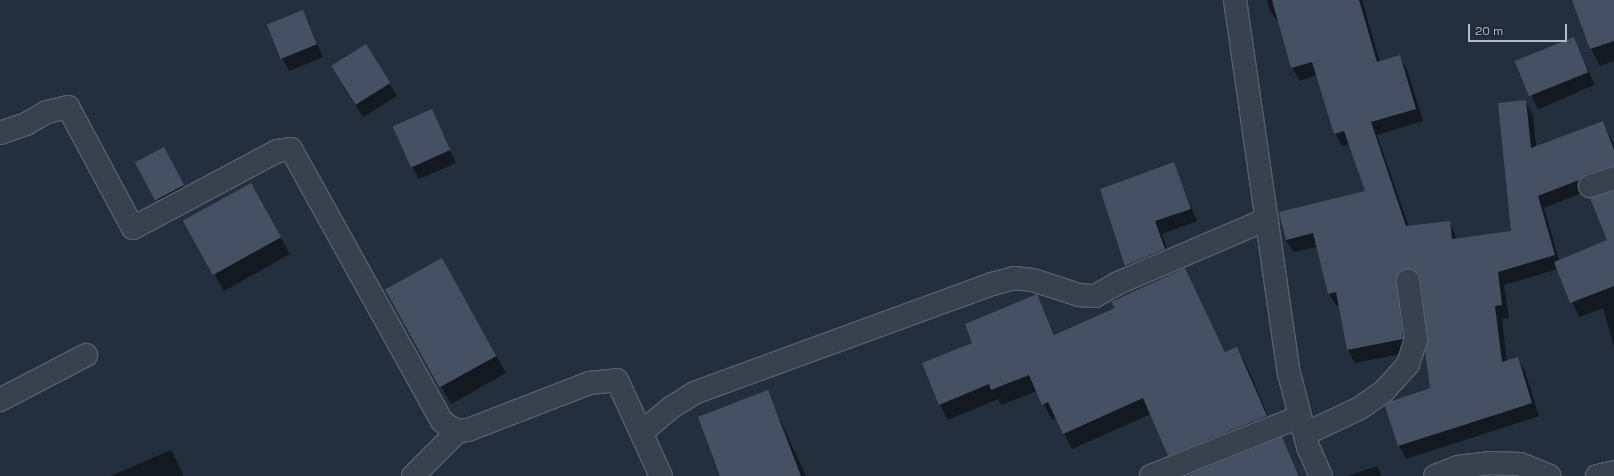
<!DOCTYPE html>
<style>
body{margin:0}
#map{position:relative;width:1614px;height:476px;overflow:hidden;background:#242f3e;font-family:"Space Grotesk",sans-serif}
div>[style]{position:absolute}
.shadow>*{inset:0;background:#0007;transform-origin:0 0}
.building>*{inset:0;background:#455162;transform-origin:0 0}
.roads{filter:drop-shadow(1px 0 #565f6c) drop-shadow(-1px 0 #565f6c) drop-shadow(0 1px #565f6c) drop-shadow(0 -1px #565f6c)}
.minor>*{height:22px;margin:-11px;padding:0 11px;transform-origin:11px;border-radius:11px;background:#38414e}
span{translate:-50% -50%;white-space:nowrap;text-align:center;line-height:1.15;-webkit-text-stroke:4px #1d2633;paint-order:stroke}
.scale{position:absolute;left:1468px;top:24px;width:99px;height:18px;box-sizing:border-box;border:2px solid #b4bcc9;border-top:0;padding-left:5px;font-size:12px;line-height:14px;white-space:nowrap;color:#b4bcc9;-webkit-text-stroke:3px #1d2633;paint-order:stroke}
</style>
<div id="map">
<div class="shadow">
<div style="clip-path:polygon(1267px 0,1362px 0,1380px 62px,1399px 56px,1407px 69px,1423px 121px,1377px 135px,1409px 227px,1449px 222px,1457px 239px,1512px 232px,1525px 101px,1533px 114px,1536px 147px,1603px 122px,1614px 145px,1614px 180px,1544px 208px,1559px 260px,1608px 241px,1614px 192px,1614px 347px,1603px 308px,1579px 317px,1558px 269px,1504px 285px,1509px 318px,1502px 319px,1507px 362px,1517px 358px,1525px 371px,1539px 416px,1406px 459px,1399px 446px,1386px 406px,1431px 389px,1429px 338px,1421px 284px,1414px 281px,1410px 352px,1355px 363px,1348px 350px,1339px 306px,1336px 306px,1329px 294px,1317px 247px,1294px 252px,1286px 240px,1366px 192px,1350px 144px,1342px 146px,1335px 133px,1317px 75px,1300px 81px,1292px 68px,1279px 23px,1270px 11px)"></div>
<div style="clip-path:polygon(1574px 0,1614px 0,1614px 61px,1600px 66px,1591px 49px)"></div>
<div style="clip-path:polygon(303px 11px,323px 57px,289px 71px,282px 58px)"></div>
<div style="left:1574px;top:38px;width:51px;height:62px;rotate:66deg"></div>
<div style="clip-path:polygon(365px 45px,397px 96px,363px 117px,339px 78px)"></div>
<div style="clip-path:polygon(431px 110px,456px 163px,419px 179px,412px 167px)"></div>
<div style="left:163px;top:149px;width:49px;height:29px;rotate:61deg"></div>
<div style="clip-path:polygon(1174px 164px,1197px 221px,1162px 234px,1172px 262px,1133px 278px,1126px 266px,1101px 190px)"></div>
<div style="clip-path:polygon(260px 201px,290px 254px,224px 291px,184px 221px)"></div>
<div style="clip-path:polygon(1185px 269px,1226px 353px,1237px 348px,1246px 364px,1275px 432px,1178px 471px,1151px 414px,1072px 449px,1056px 418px,1052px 420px,1037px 391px,1001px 405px,998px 399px,948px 420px,939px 404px,974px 343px,1037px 296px,1055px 335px,1116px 309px)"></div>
<div style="clip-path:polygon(451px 276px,506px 373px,451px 404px,387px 290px)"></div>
<div style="clip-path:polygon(767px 391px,806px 476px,721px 476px)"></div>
<div style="clip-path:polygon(1282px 438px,1300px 476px,1185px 476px)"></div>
<div style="clip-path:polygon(171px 450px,184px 476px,111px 476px)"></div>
<div style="clip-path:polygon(1377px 466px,1382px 476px,1347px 476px)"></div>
</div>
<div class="building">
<div style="clip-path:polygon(1272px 0,1359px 0,1377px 62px,1400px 55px,1416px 109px,1371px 122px,1406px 226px,1450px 221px,1452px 239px,1511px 231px,1498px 103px,1526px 100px,1531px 148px,1603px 121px,1614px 150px,1614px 166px,1586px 174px,1579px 180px,1538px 196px,1555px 255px,1498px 272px,1502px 305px,1495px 306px,1502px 362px,1518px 357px,1532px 403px,1398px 446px,1385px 406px,1392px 401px,1430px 388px,1425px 351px,1428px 338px,1420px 279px,1418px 273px,1407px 269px,1396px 277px,1403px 339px,1347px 350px,1336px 292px,1328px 294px,1313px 233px,1286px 240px,1279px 212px,1365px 191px,1344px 131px,1334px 134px,1312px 62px,1291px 68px)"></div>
<div style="clip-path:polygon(1572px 0,1614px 0,1614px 41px,1590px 49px)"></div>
<div style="left:303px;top:10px;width:37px;height:39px;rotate:68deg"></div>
<div style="left:1574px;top:37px;width:38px;height:64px;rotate:68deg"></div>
<div style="left:366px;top:44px;width:46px;height:41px;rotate:58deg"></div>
<div style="left:432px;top:109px;width:45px;height:43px;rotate:66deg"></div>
<div style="left:164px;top:147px;width:43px;height:33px;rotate:62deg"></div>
<div style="clip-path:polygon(1174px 162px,1191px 209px,1155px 221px,1165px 249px,1125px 266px,1100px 189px)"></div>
<div style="left:251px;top:183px;width:62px;height:78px;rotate:61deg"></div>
<div style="clip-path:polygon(1614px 191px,1614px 286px,1570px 303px,1554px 262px,1607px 240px,1590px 198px)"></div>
<div style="left:442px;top:258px;width:112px;height:65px;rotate:61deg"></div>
<div style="clip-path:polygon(1185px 268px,1225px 352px,1237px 347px,1267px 416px,1168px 456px,1143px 398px,1063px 434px,1048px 402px,1042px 405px,1029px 375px,991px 390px,989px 384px,939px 405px,922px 363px,972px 343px,965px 324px,1037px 294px,1054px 335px,1115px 308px,1111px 302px)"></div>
<div style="clip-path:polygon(768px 390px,801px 476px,720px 476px,698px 417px)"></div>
<div style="clip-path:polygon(1282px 437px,1299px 476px,1185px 476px)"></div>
</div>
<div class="roads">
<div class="minor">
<div style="left:1235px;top:0;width:377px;rotate:81.8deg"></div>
<div style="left:1289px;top:373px;width:76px;rotate:75.6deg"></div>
<div style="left:1308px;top:447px;width:32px;rotate:66deg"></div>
<div style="left:0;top:133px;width:28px;rotate:-19deg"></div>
<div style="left:26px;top:124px;width:24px;rotate:-30deg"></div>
<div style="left:47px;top:112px;width:22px;rotate:-13deg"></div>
<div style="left:68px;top:107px;width:137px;rotate:61.8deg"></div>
<div style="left:133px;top:228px;width:163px;rotate:-28.1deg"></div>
<div style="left:277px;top:151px;width:14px;rotate:-8deg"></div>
<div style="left:291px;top:149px;width:311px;rotate:61deg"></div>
<div style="left:442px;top:421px;width:8px;rotate:40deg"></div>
<div style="left:448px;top:426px;width:11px;rotate:27deg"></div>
<div style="left:458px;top:431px;width:10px;rotate:-6deg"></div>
<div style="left:468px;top:430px;width:131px;rotate:-21.1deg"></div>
<div style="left:590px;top:383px;width:27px;rotate:-6deg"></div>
<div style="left:617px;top:380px;width:106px;rotate:65.4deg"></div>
<div style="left:1590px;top:186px;width:25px;rotate:-18deg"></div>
<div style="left:0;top:400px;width:97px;rotate:-27.6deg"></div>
<div style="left:642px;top:432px;width:39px;rotate:-40deg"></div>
<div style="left:672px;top:407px;width:26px;rotate:-32deg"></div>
<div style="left:694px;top:393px;width:317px;rotate:-20.1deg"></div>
<div style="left:992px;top:284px;width:23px;rotate:-15deg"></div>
<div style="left:1014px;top:278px;width:19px;rotate:6deg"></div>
<div style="left:1033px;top:280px;width:48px;rotate:18.1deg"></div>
<div style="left:1079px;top:295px;width:16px;rotate:4deg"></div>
<div style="left:1095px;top:296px;width:26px;rotate:-29deg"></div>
<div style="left:1118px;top:283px;width:162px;rotate:-23.2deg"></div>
<div style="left:1305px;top:434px;width:61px;rotate:-25.3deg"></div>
<div style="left:1360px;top:408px;width:29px;rotate:-35deg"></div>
<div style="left:1384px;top:391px;width:36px;rotate:-48deg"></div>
<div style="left:1408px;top:364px;width:25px;rotate:-72deg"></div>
<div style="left:1416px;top:340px;width:60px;rotate:-97.7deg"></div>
<div style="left:413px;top:476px;width:64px;rotate:-45deg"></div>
<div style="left:1151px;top:476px;width:159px;rotate:-21.7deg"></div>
<div style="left:1435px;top:476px;width:25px;rotate:-21deg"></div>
<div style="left:1458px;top:467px;width:33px;rotate:-7deg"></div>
<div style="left:1491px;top:463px;width:29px;rotate:2deg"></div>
<div style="left:1520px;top:464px;width:32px;rotate:22deg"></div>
<div style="left:1597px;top:476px;width:17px;rotate:-13deg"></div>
</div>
</div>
<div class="scale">20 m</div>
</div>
